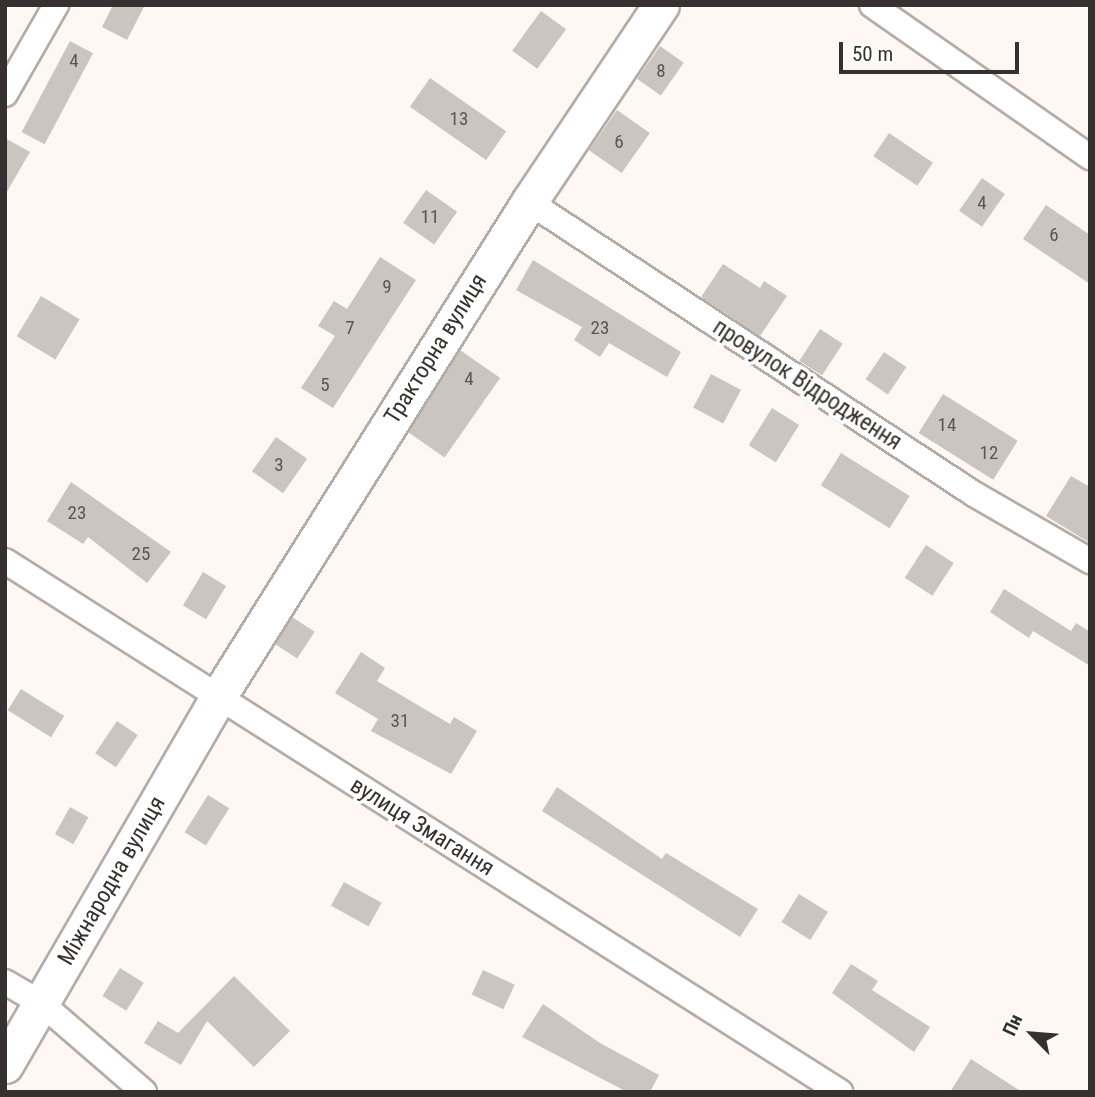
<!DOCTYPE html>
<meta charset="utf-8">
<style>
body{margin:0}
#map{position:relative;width:1095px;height:1097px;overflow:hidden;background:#fff7f4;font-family:"Roboto Condensed",sans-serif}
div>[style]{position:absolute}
.building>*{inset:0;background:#cac5be;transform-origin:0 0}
.roads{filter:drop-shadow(2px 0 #b5aca8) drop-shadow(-2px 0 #b5aca8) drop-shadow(0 2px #b5aca8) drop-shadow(0 -2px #b5aca8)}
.street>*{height:24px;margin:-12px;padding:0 12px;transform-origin:12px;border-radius:12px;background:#fff}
.secondary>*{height:35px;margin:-17.5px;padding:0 17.5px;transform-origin:17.5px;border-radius:17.5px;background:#fff}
span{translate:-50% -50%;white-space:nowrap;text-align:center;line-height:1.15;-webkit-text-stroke:7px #fff;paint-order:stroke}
.number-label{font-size:19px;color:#5a5654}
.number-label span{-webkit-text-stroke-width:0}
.street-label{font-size:23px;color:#353130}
.frame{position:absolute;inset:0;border:7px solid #353130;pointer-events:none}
.north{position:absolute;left:997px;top:999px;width:70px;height:70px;-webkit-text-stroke:5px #fff;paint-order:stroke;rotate:295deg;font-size:19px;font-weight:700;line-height:28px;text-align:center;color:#353130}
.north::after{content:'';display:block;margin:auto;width:24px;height:32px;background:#353130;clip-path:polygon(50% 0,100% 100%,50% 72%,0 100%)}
.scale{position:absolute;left:839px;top:42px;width:180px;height:32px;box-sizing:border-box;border:4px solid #353130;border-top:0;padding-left:9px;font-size:21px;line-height:24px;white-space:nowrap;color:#353130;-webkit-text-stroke:5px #fff;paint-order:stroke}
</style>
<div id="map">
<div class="building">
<div style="clip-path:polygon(113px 5px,145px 5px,127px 40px,102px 27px)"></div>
<div style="left:541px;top:11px;width:31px;height:49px;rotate:36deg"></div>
<div style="left:70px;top:41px;width:26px;height:103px;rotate:28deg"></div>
<div style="left:660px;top:46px;width:29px;height:40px;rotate:35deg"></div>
<div style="left:430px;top:78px;width:93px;height:35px;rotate:35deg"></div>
<div style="left:617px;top:110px;width:40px;height:49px;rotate:35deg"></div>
<div style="left:889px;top:133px;width:53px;height:28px;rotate:34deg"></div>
<div style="clip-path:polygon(5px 138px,30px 152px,5px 195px)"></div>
<div style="left:982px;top:178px;width:28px;height:40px;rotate:35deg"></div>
<div style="left:426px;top:190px;width:38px;height:40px;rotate:35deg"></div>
<div style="clip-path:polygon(1046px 205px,1090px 235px,1090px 284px,1023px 239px)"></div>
<div style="clip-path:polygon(380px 257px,416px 280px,333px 408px,301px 388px,335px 336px,318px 326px,334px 301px,347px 309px)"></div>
<div style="clip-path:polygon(533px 260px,681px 352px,667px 377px,609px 343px,600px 357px,574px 340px,582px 327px,516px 290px)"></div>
<div style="clip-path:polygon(723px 264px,760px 288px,764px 281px,787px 296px,760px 336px,701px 297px)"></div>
<div style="left:41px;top:296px;width:45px;height:47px;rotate:31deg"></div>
<div style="left:820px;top:329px;width:27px;height:38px;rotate:33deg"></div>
<div style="left:460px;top:350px;width:49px;height:97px;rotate:35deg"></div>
<div style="left:884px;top:352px;width:27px;height:33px;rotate:34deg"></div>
<div style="left:711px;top:374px;width:34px;height:38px;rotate:28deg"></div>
<div style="left:943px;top:394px;width:88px;height:46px;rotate:32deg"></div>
<div style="left:772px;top:408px;width:32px;height:44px;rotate:32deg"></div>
<div style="left:276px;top:437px;width:38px;height:42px;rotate:35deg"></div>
<div style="left:841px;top:453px;width:81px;height:38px;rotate:32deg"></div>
<div style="clip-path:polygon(1071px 476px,1090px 487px,1090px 543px,1046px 516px)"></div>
<div style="clip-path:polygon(71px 482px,171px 552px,147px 583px,88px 537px,83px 544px,47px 521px)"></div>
<div style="left:926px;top:545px;width:33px;height:39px;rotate:33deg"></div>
<div style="left:203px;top:572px;width:27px;height:39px;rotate:31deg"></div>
<div style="clip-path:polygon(1004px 589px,1071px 631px,1076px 623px,1090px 632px,1090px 666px,1033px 631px,1029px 638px,990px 612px)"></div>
<div style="left:292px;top:617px;width:27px;height:32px;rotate:33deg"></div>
<div style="clip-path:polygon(361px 652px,385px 668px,377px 681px,450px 724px,454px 717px,477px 731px,451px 774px,371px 731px,378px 719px,335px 693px)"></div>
<div style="left:21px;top:689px;width:51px;height:25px;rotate:32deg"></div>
<div style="left:117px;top:721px;width:25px;height:39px;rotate:34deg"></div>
<div style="clip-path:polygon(557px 787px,662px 859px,666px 853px,758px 909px,740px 937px,542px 811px)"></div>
<div style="left:208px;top:795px;width:25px;height:44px;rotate:32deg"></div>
<div style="left:70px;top:807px;width:21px;height:31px;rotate:29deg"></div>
<div style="left:344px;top:882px;width:43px;height:27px;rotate:29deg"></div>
<div style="left:799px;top:894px;width:34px;height:33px;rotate:32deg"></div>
<div style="clip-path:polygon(851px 964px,878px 981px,872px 990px,930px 1027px,914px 1052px,832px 993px)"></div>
<div style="left:120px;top:968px;width:28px;height:33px;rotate:32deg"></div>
<div style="left:483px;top:970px;width:35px;height:27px;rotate:25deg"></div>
<div style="clip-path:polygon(234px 976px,290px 1031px,254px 1067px,207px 1021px,181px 1065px,144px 1043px,158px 1021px,178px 1033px)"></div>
<div style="clip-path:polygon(543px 1004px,600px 1043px,659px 1075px,650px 1092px,627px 1092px,522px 1037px)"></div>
<div style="clip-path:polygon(971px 1059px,1022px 1092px,950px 1092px)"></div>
</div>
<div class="roads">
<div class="street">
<div style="left:872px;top:5px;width:266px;rotate:34.9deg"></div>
<div style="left:5px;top:94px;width:103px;rotate:-60.2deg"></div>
<div style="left:529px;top:202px;width:532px;rotate:33.27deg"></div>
<div style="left:974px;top:494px;width:134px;rotate:30deg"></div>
<div style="left:5px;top:561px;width:990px;rotate:32.45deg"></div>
<div style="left:5px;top:982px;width:42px;rotate:30.3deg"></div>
<div style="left:41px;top:1003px;width:136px;rotate:40.8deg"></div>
</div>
<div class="secondary">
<div style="left:5px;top:1065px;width:425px;rotate:-59.9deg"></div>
<div style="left:218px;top:697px;width:585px;rotate:-57.86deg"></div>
<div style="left:529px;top:202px;width:237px;rotate:-56.2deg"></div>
</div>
</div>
<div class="number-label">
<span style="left:74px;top:61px">4</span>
<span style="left:661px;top:71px">8</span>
<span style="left:459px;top:119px">13</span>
<span style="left:619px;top:142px">6</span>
<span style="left:982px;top:203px">4</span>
<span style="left:430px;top:217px">11</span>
<span style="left:1054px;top:235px">6</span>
<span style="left:387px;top:287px">9</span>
<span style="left:350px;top:328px">7</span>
<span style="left:600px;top:328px">23</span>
<span style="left:469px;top:379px">4</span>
<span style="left:325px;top:385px">5</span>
<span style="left:947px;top:425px">14</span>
<span style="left:989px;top:453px">12</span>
<span style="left:279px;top:465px">3</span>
<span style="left:77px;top:513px">23</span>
<span style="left:141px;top:554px">25</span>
<span style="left:400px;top:721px">31</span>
</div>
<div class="street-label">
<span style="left:436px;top:349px;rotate:-58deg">Тракторна вулиця</span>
<span style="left:807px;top:385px;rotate:33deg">провулок Відродження</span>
<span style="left:422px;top:827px;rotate:32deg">вулиця Змагання</span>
<span style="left:112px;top:881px;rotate:-60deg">Міжнародна вулиця</span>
</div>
<div class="frame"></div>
<div class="north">Пн</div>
<div class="scale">50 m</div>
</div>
